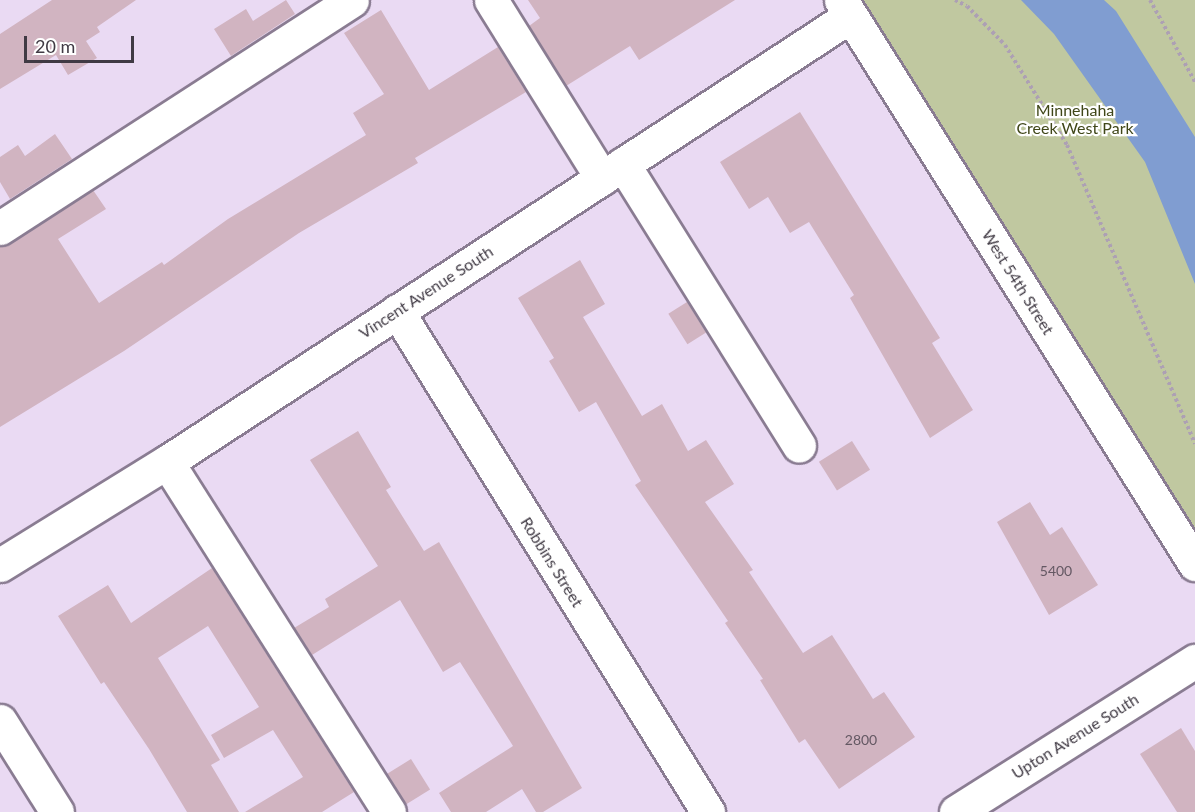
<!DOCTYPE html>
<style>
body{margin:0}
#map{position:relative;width:1195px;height:812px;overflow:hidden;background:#eadaf3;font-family:Lato,sans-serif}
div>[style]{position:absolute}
.green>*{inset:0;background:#c0c8a0}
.water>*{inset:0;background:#809dd1}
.building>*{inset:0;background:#d1b4c1;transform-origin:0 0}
.path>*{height:4px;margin-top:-2px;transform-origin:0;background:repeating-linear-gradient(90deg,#ada0b4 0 3px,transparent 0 6px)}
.roads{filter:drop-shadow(2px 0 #8a7c92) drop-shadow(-2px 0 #8a7c92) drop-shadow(0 2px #8a7c92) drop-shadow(0 -2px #8a7c92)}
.minor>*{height:33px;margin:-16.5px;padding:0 16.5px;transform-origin:16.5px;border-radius:16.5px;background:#fff}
span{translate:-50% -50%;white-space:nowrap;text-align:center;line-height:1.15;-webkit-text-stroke:4.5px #fff;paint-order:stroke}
.number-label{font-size:14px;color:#645863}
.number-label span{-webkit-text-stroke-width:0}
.park-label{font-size:16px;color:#404719}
.street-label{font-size:16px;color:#403a44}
.scale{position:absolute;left:24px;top:36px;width:110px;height:27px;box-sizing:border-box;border:3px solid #403a44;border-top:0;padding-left:8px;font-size:18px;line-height:21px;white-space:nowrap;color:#403a44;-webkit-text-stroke:4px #fff;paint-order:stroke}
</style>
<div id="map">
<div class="green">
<div style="clip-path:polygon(859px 0,1195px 0,1195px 535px)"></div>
</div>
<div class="water">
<div style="clip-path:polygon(1021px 0,1104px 0,1116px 11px,1195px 137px,1195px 284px,1145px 162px,1054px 34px)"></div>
</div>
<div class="building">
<div style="clip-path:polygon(52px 0,136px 0,97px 27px,100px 32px,86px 41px,97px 58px,68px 75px,56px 55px,0 89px,0 34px)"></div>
<div style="clip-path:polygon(286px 0,295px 14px,231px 56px,214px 29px,246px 9px,253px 21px)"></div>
<div style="clip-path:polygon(528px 0,735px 0,639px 60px,630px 46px,566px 86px,529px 26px,540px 18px)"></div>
<div style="clip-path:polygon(381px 10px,429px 90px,498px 47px,526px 92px,415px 158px,418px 163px,299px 233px,124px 351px,0 427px,0 247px,93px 190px,106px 209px,58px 239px,99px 303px,162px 262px,164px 265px,228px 219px,366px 135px,353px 113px,384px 94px,344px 33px)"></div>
<div style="clip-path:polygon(800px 112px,940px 338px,932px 343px,973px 410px,930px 438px,850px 298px,854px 295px,809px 222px,790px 233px,768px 197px,749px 209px,720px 162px)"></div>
<div style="clip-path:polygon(55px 134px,72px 159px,10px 199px,0 182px,0 157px,18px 145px,25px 156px)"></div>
<div style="clip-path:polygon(580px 260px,605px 304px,583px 317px,642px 416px,662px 404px,688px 451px,706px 440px,734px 484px,705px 502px,753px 570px,749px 572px,803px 653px,832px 635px,873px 699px,884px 692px,915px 737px,839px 789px,805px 739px,799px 743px,760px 680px,763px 679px,725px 623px,728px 621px,635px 485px,641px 481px,596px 402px,579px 412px,549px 361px,554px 358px,518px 298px)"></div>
<div style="left:687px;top:302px;width:36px;height:22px;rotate:58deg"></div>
<div style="clip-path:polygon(358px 431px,391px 487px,386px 490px,424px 551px,439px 542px,582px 788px,543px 812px,536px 812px,522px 789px,486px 812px,451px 812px,439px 793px,513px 746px,460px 662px,443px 672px,400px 600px,312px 655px,294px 628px,329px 607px,325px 599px,378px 566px,310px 460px)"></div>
<div style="left:852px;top:441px;width:34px;height:39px;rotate:58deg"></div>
<div style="clip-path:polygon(1030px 502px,1050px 535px,1062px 527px,1098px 585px,1049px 615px,997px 522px)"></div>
<div style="clip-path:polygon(212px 568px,354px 792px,322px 812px,245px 812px,303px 777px,273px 730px,224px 758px,211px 735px,259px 707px,208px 626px,158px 658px,220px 760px,211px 765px,239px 812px,187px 812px,149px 749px,104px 682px,101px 684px,58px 616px,108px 585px,131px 623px)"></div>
<div style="clip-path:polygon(1181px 728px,1195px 751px,1195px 812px,1177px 812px,1140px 754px)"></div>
<div style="left:411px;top:759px;width:36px;height:28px;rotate:58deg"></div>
</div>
<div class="path">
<div style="left:955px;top:0;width:13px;rotate:27deg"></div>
<div style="left:967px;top:6px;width:54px;rotate:45.7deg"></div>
<div style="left:1005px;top:45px;width:118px;rotate:58.2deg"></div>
<div style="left:1067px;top:145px;width:325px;rotate:66.8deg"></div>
<div style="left:1150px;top:0;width:94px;rotate:61.2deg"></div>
</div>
<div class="roads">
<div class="minor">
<div style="left:491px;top:0;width:210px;rotate:58.1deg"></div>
<div style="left:841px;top:0;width:666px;rotate:57.89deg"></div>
<div style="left:623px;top:164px;width:332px;rotate:58deg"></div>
<div style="left:0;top:228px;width:419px;rotate:-32.9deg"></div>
<div style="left:397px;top:311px;width:590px;rotate:58.17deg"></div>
<div style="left:167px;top:462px;width:414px;rotate:57.6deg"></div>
<div style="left:0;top:565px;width:196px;rotate:-31.7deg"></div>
<div style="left:167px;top:462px;width:816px;rotate:-33.14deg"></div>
<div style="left:0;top:721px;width:107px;rotate:57.9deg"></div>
<div style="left:956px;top:812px;width:283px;rotate:-32.3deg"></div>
</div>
</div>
<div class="number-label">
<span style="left:1056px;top:571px">5400</span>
<span style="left:861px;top:740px">2800</span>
</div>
<div class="park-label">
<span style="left:1075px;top:119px">Minnehaha<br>Creek West Park</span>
</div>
<div class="street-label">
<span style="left:1018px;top:282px;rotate:58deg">West 54th Street</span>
<span style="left:426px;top:292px;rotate:-33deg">Vincent Avenue South</span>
<span style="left:552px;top:562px;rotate:58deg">Robbins Street</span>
<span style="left:1075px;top:736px;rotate:-32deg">Upton Avenue South</span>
</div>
<div class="scale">20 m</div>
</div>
